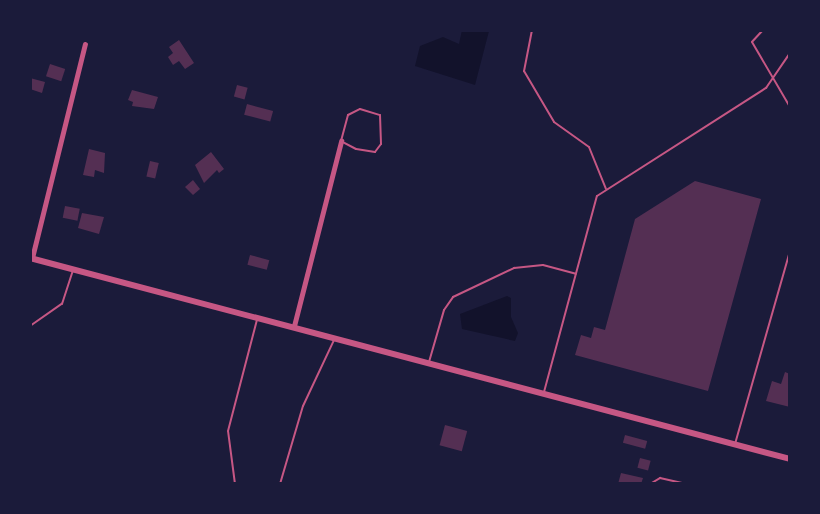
<!DOCTYPE html>
<style>
body{margin:0}
#map{position:relative;width:820px;height:514px;overflow:hidden;background:#1b1b3a;font-family:Rubik,sans-serif}
div>[style]{position:absolute}
.water>*{inset:0;background:#12122b}
.building>*{inset:0;background:#542f53;transform-origin:0 0}
.service>*{height:2px;margin:-1px;padding:0 1px;transform-origin:1px;border-radius:1px;background:#c65784}
.minor>*{height:4.5px;margin:-2.25px;padding:0 2.25px;transform-origin:2.25px;border-radius:2.25px;background:#c65784}
.tertiary>*{height:6px;margin:-3px;padding:0 3px;transform-origin:3px;border-radius:3px;background:#c65784}
span{translate:-50% -50%;white-space:nowrap;text-align:center;line-height:1.15;-webkit-text-stroke:4.5px #1b1b3a;paint-order:stroke}
.frame{position:absolute;inset:0;border:32px solid #1b1b3a;pointer-events:none}
</style>
<div id="map">
<div class="water">
<div style="clip-path:polygon(462px 30px,489px 31px,475px 85px,415px 66px,420px 46px,443px 37px,459px 44px)"></div>
<div style="clip-path:polygon(507px 296px,511px 298px,511px 317px,518px 333px,515px 341px,462px 329px,460px 314px)"></div>
</div>
<div class="building">
<div style="clip-path:polygon(179px 40px,194px 63px,185px 69px,179px 61px,173px 65px,168px 57px,173px 53px,169px 47px)"></div>
<div style="left:50px;top:64px;width:16px;height:13px;rotate:18deg"></div>
<div style="clip-path:polygon(30px 78px,45px 82px,42px 93px,30px 89px)"></div>
<div style="left:237px;top:85px;width:11px;height:12px;rotate:15deg"></div>
<div style="clip-path:polygon(132px 90px,158px 97px,154px 109px,132px 106px,133px 102px,128px 100px)"></div>
<div style="left:247px;top:104px;width:27px;height:11px;rotate:15deg"></div>
<div style="clip-path:polygon(89px 149px,105px 153px,104px 173px,95px 170px,94px 177px,83px 175px)"></div>
<div style="clip-path:polygon(211px 152px,224px 169px,219px 173px,217px 170px,204px 183px,195px 165px)"></div>
<div style="left:150px;top:161px;width:9px;height:16px;rotate:13deg"></div>
<div style="clip-path:polygon(193px 180px,200px 189px,193px 195px,185px 187px)"></div>
<div style="clip-path:polygon(695px 181px,761px 199px,708px 391px,575px 355px,581px 335px,591px 338px,594px 327px,605px 330px,635px 219px)"></div>
<div style="left:65px;top:206px;width:15px;height:12px;rotate:11deg"></div>
<div style="clip-path:polygon(82px 213px,104px 217px,99px 234px,78px 228px)"></div>
<div style="left:250px;top:255px;width:20px;height:10px;rotate:15deg"></div>
<div style="clip-path:polygon(785px 372px,790px 374px,790px 407px,766px 401px,772px 381px,781px 384px)"></div>
<div style="left:445px;top:425px;width:23px;height:21px;rotate:15deg"></div>
<div style="left:625px;top:435px;width:23px;height:8px;rotate:15deg"></div>
<div style="left:640px;top:458px;width:11px;height:10px;rotate:15deg"></div>
<div style="clip-path:polygon(621px 473px,643px 478px,641px 484px,618px 484px)"></div>
</div>
<div class="service">
<div style="left:532px;top:30px;width:42px;rotate:101deg"></div>
<div style="left:524px;top:71px;width:59px;rotate:59.5deg"></div>
<div style="left:554px;top:122px;width:43px;rotate:35.5deg"></div>
<div style="left:589px;top:147px;width:45px;rotate:68deg"></div>
<div style="left:763px;top:30px;width:16px;rotate:133deg"></div>
<div style="left:752px;top:42px;width:75px;rotate:59.7deg"></div>
<div style="left:360px;top:109px;width:21px;rotate:17deg"></div>
<div style="left:380px;top:115px;width:29px;rotate:88deg"></div>
<div style="left:381px;top:144px;width:10px;rotate:127deg"></div>
<div style="left:375px;top:152px;width:19px;rotate:-171deg"></div>
<div style="left:356px;top:149px;width:17px;rotate:-152deg"></div>
<div style="left:341px;top:141px;width:27px;rotate:-75deg"></div>
<div style="left:348px;top:115px;width:13px;rotate:-27deg"></div>
<div style="left:30px;top:326px;width:39px;rotate:-35deg"></div>
<div style="left:62px;top:304px;width:36px;rotate:-72deg"></div>
<div style="left:429px;top:362px;width:54px;rotate:-73.9deg"></div>
<div style="left:444px;top:310px;width:16px;rotate:-55deg"></div>
<div style="left:453px;top:297px;width:68px;rotate:-25.4deg"></div>
<div style="left:514px;top:268px;width:29px;rotate:-6deg"></div>
<div style="left:543px;top:265px;width:34px;rotate:15deg"></div>
<div style="left:544px;top:392px;width:203px;rotate:-74.9deg"></div>
<div style="left:597px;top:196px;width:201px;rotate:-32.6deg"></div>
<div style="left:766px;top:88px;width:42px;rotate:-55.6deg"></div>
<div style="left:735px;top:444px;width:201px;rotate:-74.1deg"></div>
<div style="left:235px;top:484px;width:53px;rotate:-97.5deg"></div>
<div style="left:228px;top:431px;width:115px;rotate:-75.4deg"></div>
<div style="left:280px;top:484px;width:81px;rotate:-73.6deg"></div>
<div style="left:303px;top:406px;width:73px;rotate:-64.8deg"></div>
<div style="left:650px;top:484px;width:12px;rotate:-31deg"></div>
<div style="left:660px;top:478px;width:26px;rotate:13deg"></div>
</div>
<div class="minor">
<div style="left:32px;top:258px;width:220px;rotate:-76.1deg"></div>
<div style="left:294px;top:326px;width:191px;rotate:-75.7deg"></div>
</div>
<div class="tertiary">
<div style="left:30px;top:258px;width:786px;rotate:14.81deg"></div>
</div>
<div class="frame"></div>
</div>
